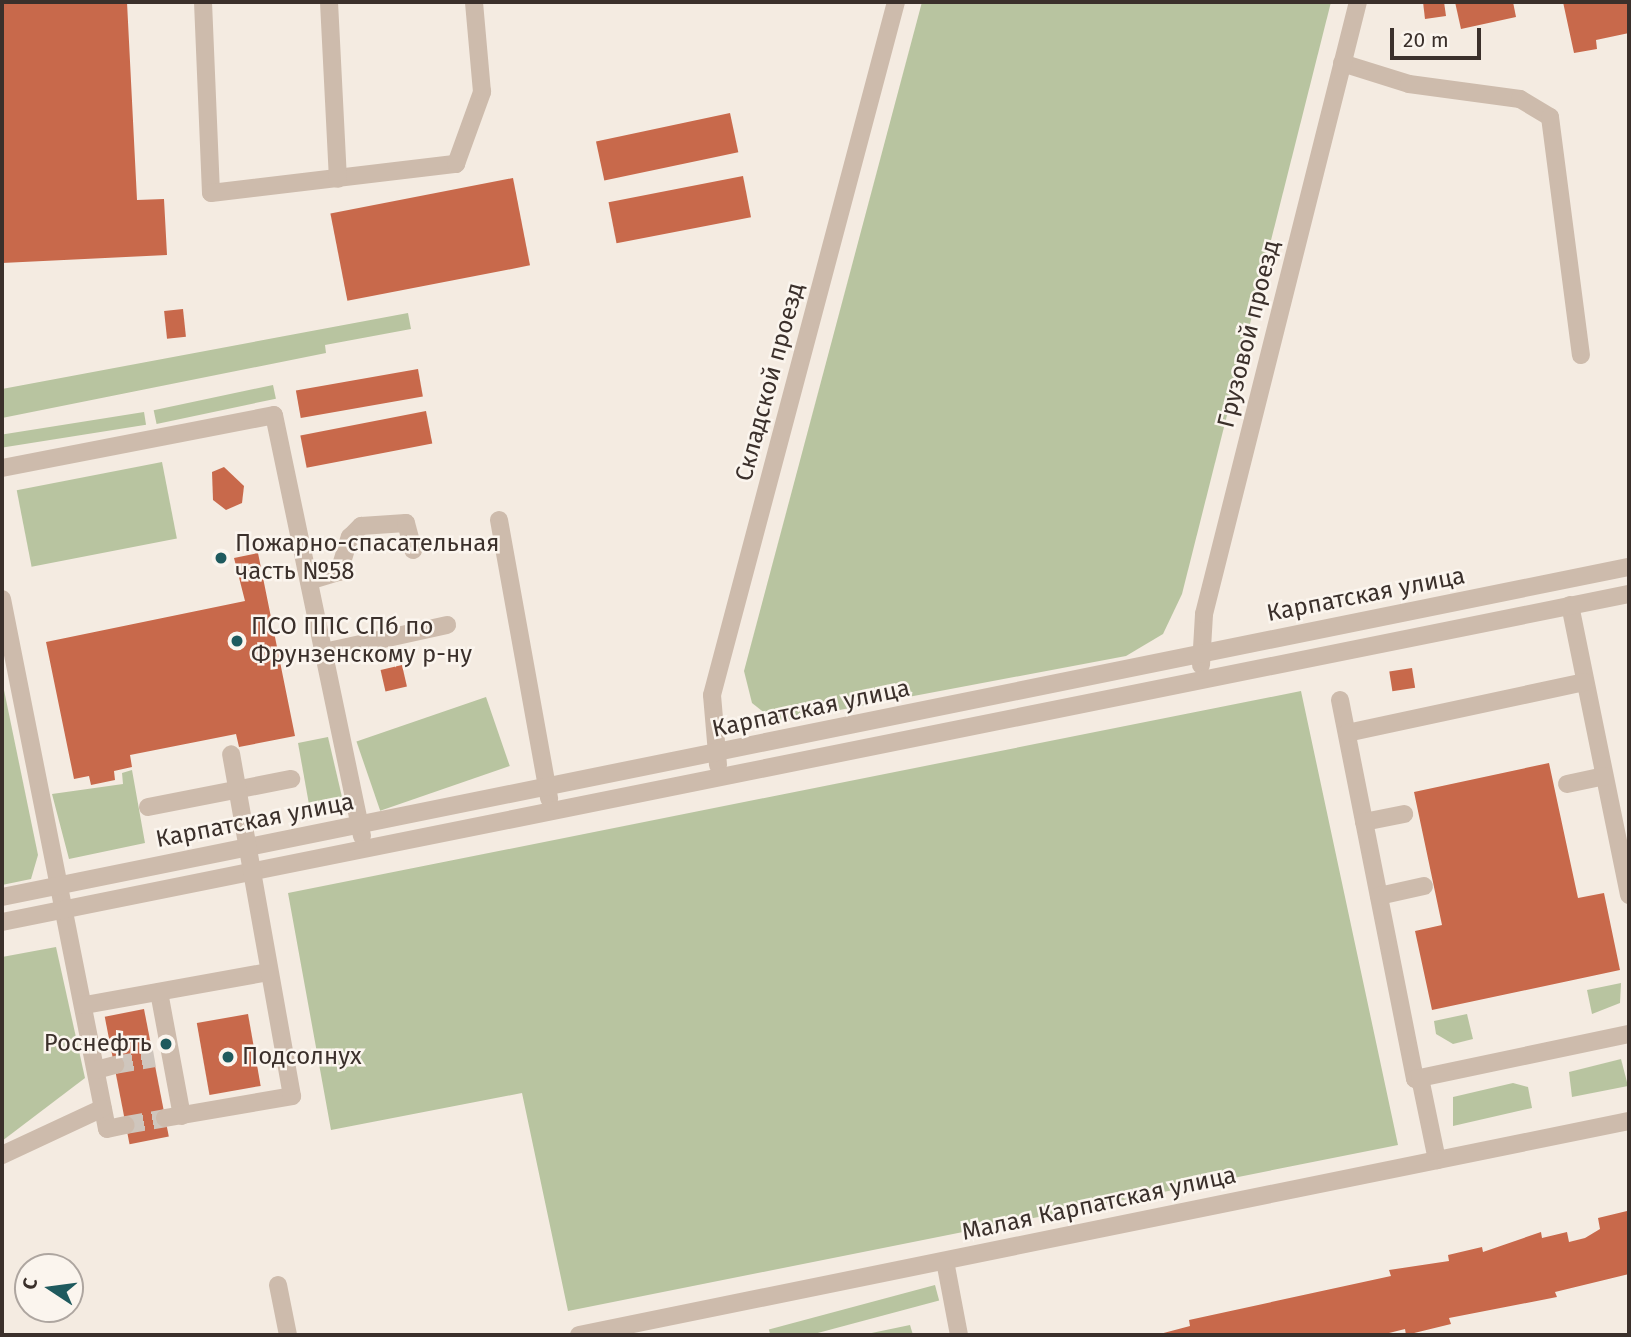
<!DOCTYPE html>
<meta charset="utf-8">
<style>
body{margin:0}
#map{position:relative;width:1631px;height:1337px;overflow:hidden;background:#f4ebe1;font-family:"Fira Sans",sans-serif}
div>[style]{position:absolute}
.green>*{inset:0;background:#b8c4a0;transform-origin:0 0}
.building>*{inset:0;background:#c8694b;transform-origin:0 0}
.minor-tunnel>*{height:18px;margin-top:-9px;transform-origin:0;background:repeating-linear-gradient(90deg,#cfc6bd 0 18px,transparent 0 27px)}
.minor>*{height:18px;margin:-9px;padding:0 9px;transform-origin:9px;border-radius:9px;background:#cdbbac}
.dots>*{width:19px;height:19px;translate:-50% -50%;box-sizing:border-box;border:4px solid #fbf5ee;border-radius:50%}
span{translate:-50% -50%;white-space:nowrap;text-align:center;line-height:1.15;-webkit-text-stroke:5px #fbf5ee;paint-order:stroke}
.street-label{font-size:24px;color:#3b302b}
.poi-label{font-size:24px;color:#3b302b}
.left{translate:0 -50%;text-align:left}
.right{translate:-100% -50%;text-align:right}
.frame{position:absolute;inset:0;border:4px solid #3b302b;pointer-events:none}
.north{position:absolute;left:14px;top:1253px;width:70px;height:70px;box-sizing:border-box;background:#fbf5ee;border:2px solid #aea6a0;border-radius:50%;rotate:283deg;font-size:19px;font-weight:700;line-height:28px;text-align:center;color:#3b302b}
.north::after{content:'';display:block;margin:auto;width:24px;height:32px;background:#1f5a5e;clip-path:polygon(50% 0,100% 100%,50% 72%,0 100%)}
.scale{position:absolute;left:1390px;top:28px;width:91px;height:32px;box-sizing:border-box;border:4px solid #3b302b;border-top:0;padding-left:9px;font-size:21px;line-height:24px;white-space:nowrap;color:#3b302b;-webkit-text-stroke:5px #fbf5ee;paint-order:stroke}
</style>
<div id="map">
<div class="green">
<div style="clip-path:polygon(922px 2px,1331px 2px,1182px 594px,1163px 634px,1126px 656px,776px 722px,752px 703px,744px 671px)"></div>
<div style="clip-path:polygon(408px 313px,411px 329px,325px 345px,326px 353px,2px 418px,2px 389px)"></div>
<div style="left:273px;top:385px;width:14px;height:122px;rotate:78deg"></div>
<div style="left:144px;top:412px;width:13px;height:145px;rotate:81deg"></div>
<div style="left:162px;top:462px;width:78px;height:148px;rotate:79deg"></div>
<div style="clip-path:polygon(4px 690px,38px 855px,31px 879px,2px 885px)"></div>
<div style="clip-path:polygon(1301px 691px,1398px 1145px,568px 1311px,522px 1093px,331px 1130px,288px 893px)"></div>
<div style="left:486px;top:697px;width:73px;height:137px;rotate:71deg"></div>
<div style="clip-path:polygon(328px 737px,342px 797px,340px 803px,310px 810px,298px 743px)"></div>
<div style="clip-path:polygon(132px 770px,145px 843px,69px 859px,52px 794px,123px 784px,122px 773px)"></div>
<div style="clip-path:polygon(56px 947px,85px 1078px,2px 1141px,2px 957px)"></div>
<div style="clip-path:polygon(1621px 983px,1620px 1003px,1592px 1014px,1587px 990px)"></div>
<div style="clip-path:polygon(1467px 1014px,1473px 1039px,1453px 1044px,1436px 1034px,1434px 1021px)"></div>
<div style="clip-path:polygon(1621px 1059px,1628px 1086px,1572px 1097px,1569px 1072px)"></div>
<div style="clip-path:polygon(1513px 1083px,1528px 1087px,1532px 1108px,1453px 1126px,1453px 1097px)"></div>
<div style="left:935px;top:1285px;width:16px;height:172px;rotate:75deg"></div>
<div style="clip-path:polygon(910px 1325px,913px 1335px,862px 1335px)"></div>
</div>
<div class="building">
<div style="clip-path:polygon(2px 2px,127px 2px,137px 200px,164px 199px,167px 255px,2px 263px)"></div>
<div style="clip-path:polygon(1423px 2px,1444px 2px,1446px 16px,1425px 19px)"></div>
<div style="clip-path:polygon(1455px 2px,1513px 2px,1516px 17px,1461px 29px)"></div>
<div style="clip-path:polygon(1563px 2px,1629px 2px,1629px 33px,1596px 40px,1597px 49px,1574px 53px)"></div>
<div style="left:730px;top:113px;width:40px;height:137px;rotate:78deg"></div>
<div style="left:743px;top:176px;width:42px;height:137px;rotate:79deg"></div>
<div style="left:513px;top:178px;width:89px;height:186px;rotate:79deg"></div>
<div style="left:183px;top:309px;width:28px;height:19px;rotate:84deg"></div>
<div style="left:418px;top:369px;width:28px;height:124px;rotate:80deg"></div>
<div style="left:426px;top:411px;width:33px;height:128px;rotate:79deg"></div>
<div style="clip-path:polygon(224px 467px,244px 486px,242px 503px,226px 510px,213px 500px,212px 472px)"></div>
<div style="clip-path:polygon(258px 553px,295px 736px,239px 747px,236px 734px,130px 755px,132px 767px,114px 771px,115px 780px,91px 785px,89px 776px,74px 779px,46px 642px,245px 601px,234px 558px)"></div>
<div style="left:402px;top:665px;width:22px;height:22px;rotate:77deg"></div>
<div style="left:1412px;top:668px;width:20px;height:23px;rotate:81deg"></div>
<div style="clip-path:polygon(1549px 763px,1578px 898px,1604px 893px,1620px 970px,1432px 1010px,1415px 931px,1442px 925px,1414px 792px)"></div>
<div style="left:144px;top:1009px;width:130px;height:40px;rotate:79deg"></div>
<div style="left:248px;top:1014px;width:73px;height:52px;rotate:80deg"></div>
<div style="clip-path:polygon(1627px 1211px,1629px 1274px,1555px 1292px,1557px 1297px,1449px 1318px,1451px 1324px,1406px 1335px,1405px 1329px,1381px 1335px,1156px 1335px,1190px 1326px,1189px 1320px,1391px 1276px,1389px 1270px,1449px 1261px,1448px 1255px,1482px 1247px,1483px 1252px,1541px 1232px,1542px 1238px,1567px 1232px,1569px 1242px,1585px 1238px,1600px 1229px,1598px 1218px)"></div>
</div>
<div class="minor-tunnel">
<div style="left:115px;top:1065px;width:40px;rotate:-10deg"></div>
<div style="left:126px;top:1125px;width:40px;rotate:-10deg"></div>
</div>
<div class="minor">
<div style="left:203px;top:2px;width:191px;rotate:87.6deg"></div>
<div style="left:211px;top:193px;width:247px;rotate:-6.8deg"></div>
<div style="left:456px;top:164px;width:77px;rotate:-70.1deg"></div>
<div style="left:482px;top:92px;width:90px;rotate:-95.1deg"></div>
<div style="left:329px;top:2px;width:177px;rotate:87.1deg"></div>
<div style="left:1342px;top:63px;width:70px;rotate:17.4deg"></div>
<div style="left:1409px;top:84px;width:112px;rotate:7.7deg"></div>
<div style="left:1520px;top:99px;width:35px;rotate:31deg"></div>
<div style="left:1550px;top:117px;width:240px;rotate:82.6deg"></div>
<div style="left:2px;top:468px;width:277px;rotate:-11deg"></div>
<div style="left:274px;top:415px;width:430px;rotate:78.2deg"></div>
<div style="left:499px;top:520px;width:283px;rotate:79.8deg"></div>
<div style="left:309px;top:581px;width:31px;rotate:-17deg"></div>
<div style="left:339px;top:572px;width:37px;rotate:-73deg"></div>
<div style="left:350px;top:537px;width:16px;rotate:-45deg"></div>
<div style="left:361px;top:526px;width:45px;rotate:-3.8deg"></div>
<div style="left:406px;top:523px;width:28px;rotate:75deg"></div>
<div style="left:2px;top:599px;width:540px;rotate:78.79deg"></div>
<div style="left:107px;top:1129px;width:19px;rotate:-12deg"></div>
<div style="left:1570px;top:605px;width:296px;rotate:78.5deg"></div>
<div style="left:324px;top:652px;width:126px;rotate:-12.4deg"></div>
<div style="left:1201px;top:665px;width:51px;rotate:-86.6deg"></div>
<div style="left:1204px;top:614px;width:631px;rotate:-75.88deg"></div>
<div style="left:1340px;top:700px;width:386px;rotate:78.8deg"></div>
<div style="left:1415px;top:1079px;width:219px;rotate:-11.9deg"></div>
<div style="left:1347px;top:733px;width:243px;rotate:-12.1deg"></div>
<div style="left:718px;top:765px;width:70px;rotate:-94.9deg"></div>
<div style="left:712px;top:695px;width:717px;rotate:-75.13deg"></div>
<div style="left:1567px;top:784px;width:38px;rotate:-12deg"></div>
<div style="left:148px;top:807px;width:146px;rotate:-11.1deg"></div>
<div style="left:1364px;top:822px;width:41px;rotate:-11.3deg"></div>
<div style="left:1379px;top:896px;width:46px;rotate:-12.5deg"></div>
<div style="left:2px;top:897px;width:1660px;rotate:-11.47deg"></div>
<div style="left:2px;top:922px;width:1660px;rotate:-11.4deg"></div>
<div style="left:159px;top:992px;width:126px;rotate:79.5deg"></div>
<div style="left:85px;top:1005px;width:187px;rotate:-10.2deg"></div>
<div style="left:96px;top:1070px;width:20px;rotate:-15deg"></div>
<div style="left:1420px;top:1078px;width:84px;rotate:78.3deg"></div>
<div style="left:165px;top:1118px;width:129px;rotate:-9.8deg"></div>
<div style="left:292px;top:1096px;width:347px;rotate:-100.1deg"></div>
<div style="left:2px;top:1155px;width:111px;rotate:-25deg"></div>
<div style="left:945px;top:1261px;width:75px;rotate:79.3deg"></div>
<div style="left:278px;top:1285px;width:51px;rotate:78.7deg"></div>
<div style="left:579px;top:1335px;width:1072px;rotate:-11.52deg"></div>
</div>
<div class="dots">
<div style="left:221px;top:558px;background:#1f5a5e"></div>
<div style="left:237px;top:641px;background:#1f5a5e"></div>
<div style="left:166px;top:1044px;background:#1f5a5e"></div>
<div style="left:228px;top:1057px;background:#1f5a5e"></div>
</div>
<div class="street-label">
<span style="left:1249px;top:334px;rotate:-76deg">Грузовой проезд</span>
<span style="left:770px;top:382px;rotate:-75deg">Складской проезд</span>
<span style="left:1366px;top:595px;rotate:-11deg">Карпатская улица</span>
<span style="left:811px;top:709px;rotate:-12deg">Карпатская улица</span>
<span style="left:255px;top:821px;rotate:-11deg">Карпатская улица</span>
<span style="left:1099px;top:1204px;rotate:-12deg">Малая Карпатская улица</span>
</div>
<div class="poi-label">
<span class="left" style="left:235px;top:558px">Пожарно-спасательная<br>часть №58</span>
<span class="left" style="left:251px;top:641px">ПСО ППС СПб по<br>Фрунзенскому р-ну</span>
<span class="right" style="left:152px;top:1044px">Роснефть</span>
<span class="left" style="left:242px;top:1057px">Подсолнух</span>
</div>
<div class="frame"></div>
<div class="north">С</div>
<div class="scale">20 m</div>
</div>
